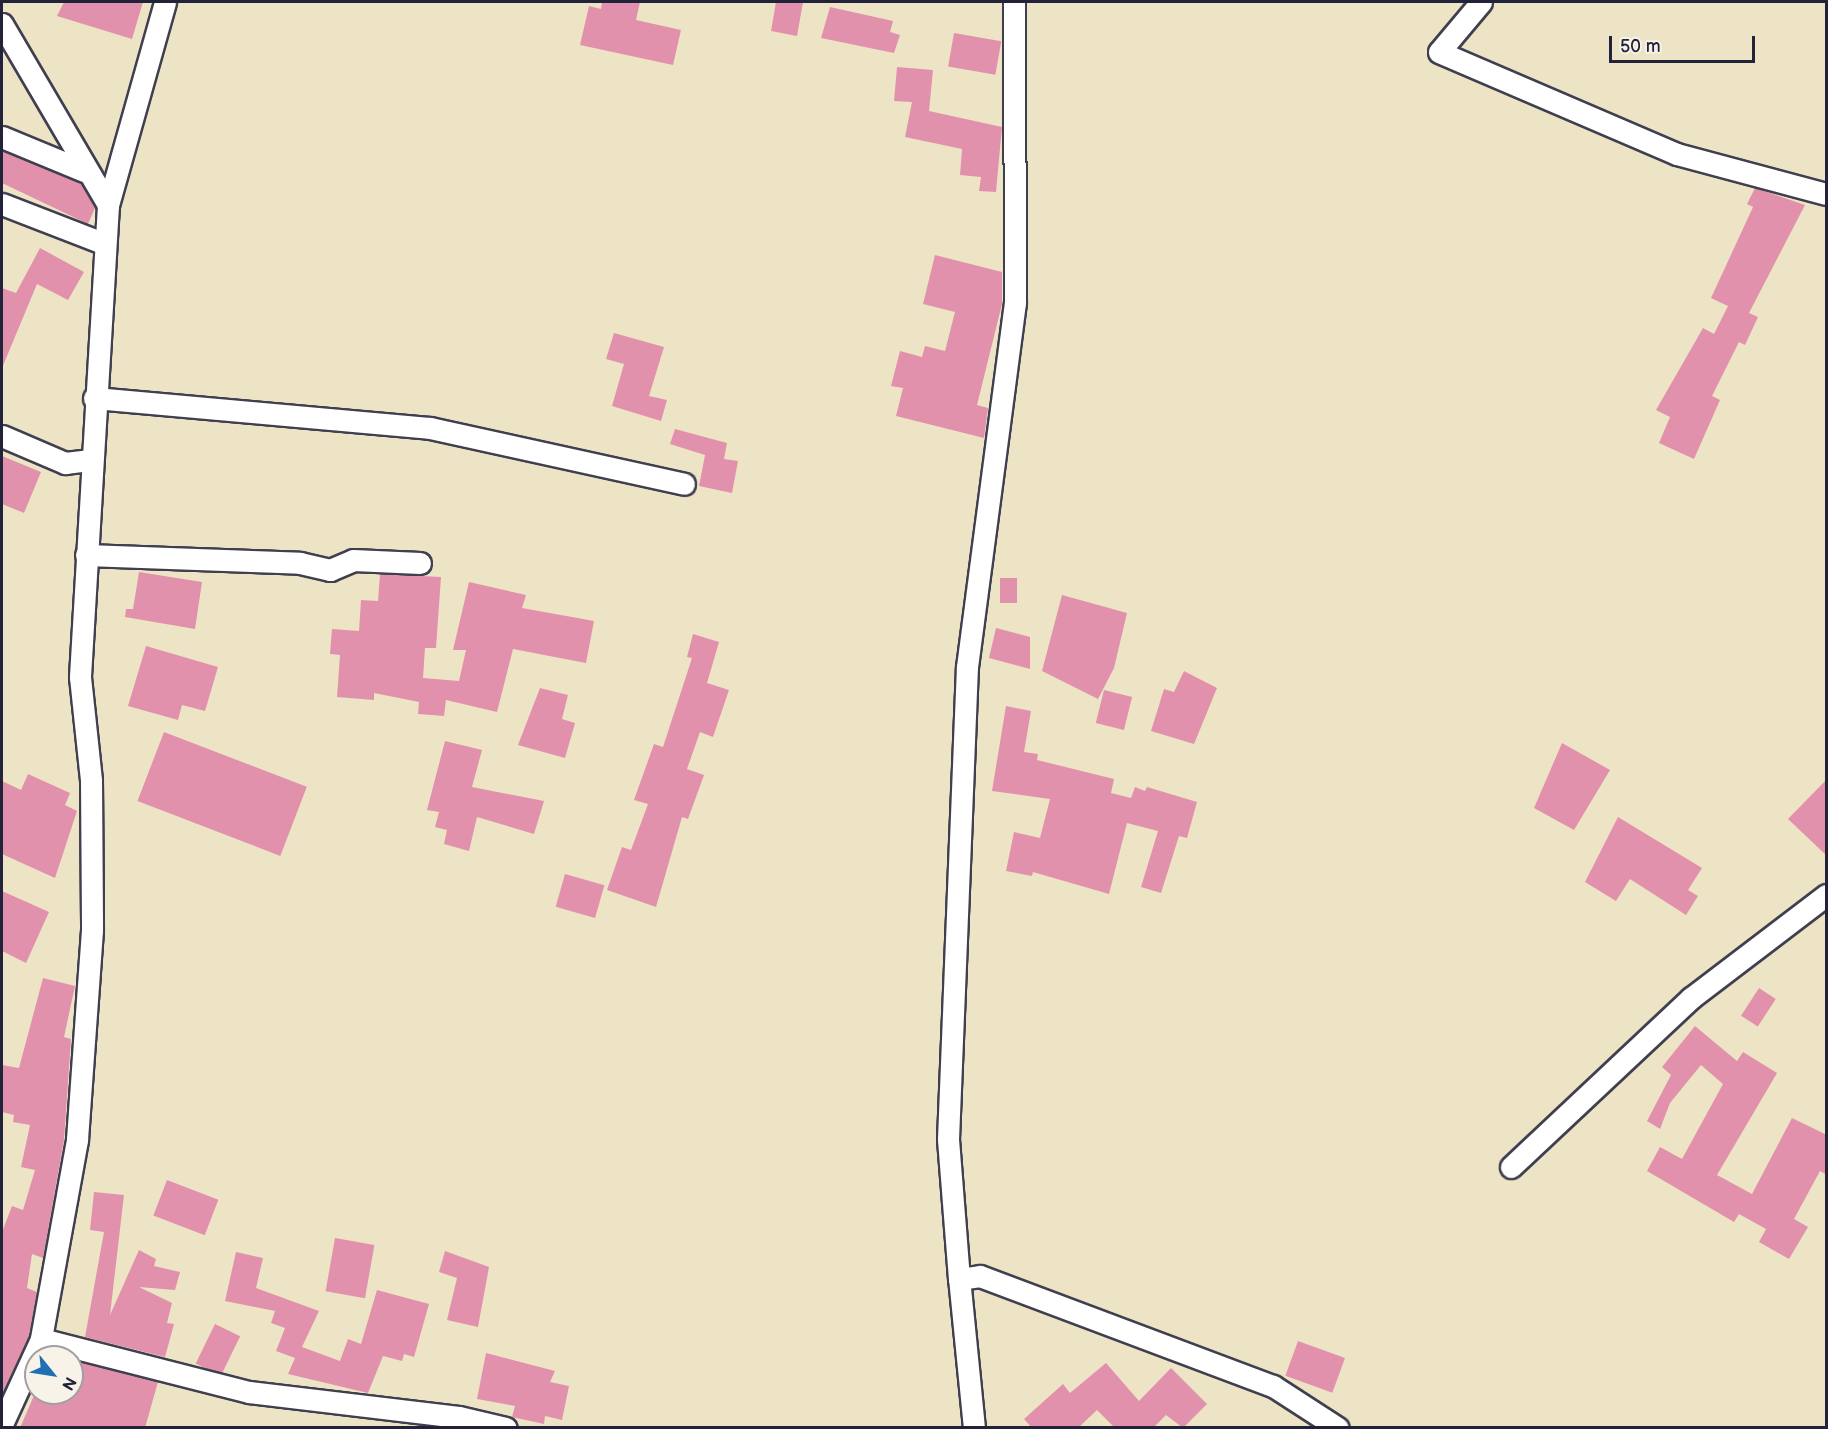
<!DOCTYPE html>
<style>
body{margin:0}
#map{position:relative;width:1828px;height:1429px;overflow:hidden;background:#ede4c5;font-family:"Balsamiq Sans",sans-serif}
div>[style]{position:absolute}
.building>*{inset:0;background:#e291ad;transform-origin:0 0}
.roads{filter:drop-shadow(2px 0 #403f50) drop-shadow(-2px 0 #403f50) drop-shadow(0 2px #403f50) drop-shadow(0 -2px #403f50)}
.minor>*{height:21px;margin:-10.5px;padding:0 10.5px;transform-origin:10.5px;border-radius:10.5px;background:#fff}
span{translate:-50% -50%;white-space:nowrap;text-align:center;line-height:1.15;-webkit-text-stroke:5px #f7f3e8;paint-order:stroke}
.frame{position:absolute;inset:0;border:3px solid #22223b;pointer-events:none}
.north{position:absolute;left:24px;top:1345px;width:60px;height:60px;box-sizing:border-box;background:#f7f3e8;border:2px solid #a29fa3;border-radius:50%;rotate:120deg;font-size:16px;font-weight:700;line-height:24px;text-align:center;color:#22223b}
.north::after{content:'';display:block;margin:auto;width:21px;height:27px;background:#1f6fb2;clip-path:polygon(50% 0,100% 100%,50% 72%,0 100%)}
.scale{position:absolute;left:1609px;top:36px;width:146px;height:27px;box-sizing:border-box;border:3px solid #22223b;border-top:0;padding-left:8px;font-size:18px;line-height:21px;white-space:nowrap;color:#22223b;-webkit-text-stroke:4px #f7f3e8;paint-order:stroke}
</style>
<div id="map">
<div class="building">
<div style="clip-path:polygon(64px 2px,143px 2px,132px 39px,57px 16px)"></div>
<div style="clip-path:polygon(602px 2px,640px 2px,636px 20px,681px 30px,673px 65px,580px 45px,589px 6px,601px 9px)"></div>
<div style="clip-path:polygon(776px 2px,803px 2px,797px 36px,771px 31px)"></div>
<div style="clip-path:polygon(830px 7px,893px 21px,890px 32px,900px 35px,894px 53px,821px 38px)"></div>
<div style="left:954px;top:33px;width:48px;height:34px;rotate:10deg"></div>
<div style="clip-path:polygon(897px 67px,933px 70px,929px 111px,1002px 127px,996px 192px,979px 191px,981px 177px,960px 175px,962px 149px,905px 137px,912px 102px,894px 101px)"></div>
<div style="clip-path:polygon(2px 151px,81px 183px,95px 208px,88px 224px,2px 183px)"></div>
<div style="clip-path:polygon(1755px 188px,1805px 205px,1749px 313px,1758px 317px,1745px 345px,1739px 342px,1712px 396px,1720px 400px,1694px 459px,1659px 443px,1670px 417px,1656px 410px,1703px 328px,1714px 334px,1728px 306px,1711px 298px,1753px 207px,1747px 204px)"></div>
<div style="clip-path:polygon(40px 248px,84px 272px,68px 300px,37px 284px,2px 368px,2px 288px,16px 293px)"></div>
<div style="clip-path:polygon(935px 255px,1002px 272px,1002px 304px,977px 405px,988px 408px,984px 438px,896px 416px,903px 388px,891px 386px,900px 351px,922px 357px,925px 346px,945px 351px,955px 312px,923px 304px)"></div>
<div style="clip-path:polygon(614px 333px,664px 347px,649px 396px,667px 400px,661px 421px,612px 406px,624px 364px,606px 359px)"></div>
<div style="clip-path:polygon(675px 429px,727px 443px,724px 459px,738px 461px,732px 493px,699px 486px,705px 455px,670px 444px)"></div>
<div style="clip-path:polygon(2px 456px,41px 472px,24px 513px,2px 504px)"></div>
<div style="clip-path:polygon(139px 572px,202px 582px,195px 629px,125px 617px,126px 609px,133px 609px)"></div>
<div style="clip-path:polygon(380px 574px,441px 577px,436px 648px,425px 648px,423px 678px,459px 681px,466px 650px,453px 650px,469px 582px,526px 595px,522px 608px,594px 621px,586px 663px,513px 649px,497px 712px,446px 700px,444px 716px,418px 714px,419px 702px,374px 693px,374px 700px,337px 697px,340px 655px,330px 654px,332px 629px,359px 631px,361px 600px,378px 601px)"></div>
<div style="left:1000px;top:578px;width:17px;height:25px"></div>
<div style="clip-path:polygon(1062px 595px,1127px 613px,1114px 668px,1098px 699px,1042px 671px)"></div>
<div style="clip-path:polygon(996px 628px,1030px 637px,1030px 669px,989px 658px)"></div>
<div style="clip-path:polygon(693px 634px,719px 642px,707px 683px,729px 690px,713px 737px,700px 732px,687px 769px,704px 775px,688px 819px,682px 817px,656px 907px,607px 890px,622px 847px,631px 850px,648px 804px,634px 800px,654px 744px,663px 747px,692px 658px,687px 657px)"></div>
<div style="clip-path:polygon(146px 646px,218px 667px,205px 711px,182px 705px,178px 720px,128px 706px)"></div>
<div style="clip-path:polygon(1184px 671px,1217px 688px,1194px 744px,1151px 731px,1164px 689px,1174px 692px)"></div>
<div style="clip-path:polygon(540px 688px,568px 695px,562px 719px,575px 723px,565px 758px,518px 745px)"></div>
<div style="left:1104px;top:690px;width:29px;height:34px;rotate:14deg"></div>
<div style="clip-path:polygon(1006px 706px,1031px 711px,1024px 752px,1038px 754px,1037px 760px,1114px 779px,1111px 793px,1131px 798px,1135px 787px,1145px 791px,1147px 787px,1197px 802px,1187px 838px,1179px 836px,1161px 893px,1141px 887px,1158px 831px,1127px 823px,1109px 894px,1033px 872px,1032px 876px,1006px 871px,1014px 832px,1040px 838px,1050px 799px,992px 791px)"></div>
<div style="left:164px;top:732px;width:153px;height:74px;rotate:21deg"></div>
<div style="clip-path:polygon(445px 741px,482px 750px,472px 787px,544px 801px,534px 834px,477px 817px,469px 851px,444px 844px,447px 830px,435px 827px,439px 812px,427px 810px)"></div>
<div style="clip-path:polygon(1562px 743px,1610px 770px,1574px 830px,1534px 808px)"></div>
<div style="clip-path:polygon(28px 774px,70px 793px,65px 805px,77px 811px,55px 878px,2px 854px,2px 781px,21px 790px)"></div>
<div style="clip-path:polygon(1827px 779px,1827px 856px,1788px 819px)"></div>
<div style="clip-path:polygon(1618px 817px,1702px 868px,1688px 890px,1698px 896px,1686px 915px,1630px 879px,1616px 901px,1585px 882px)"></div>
<div style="left:565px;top:874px;width:41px;height:34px;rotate:16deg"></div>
<div style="clip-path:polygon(2px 891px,49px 912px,26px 963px,2px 951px)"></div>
<div style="clip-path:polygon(43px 978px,75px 986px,64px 1037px,71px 1039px,64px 1140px,43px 1258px,32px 1254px,27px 1288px,37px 1292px,29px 1335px,2px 1395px,2px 1232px,12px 1206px,23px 1210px,35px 1170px,21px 1167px,30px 1125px,13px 1122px,14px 1115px,2px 1112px,2px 1065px,19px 1068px)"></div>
<div style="left:1759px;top:988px;width:20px;height:33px;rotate:33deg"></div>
<div style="clip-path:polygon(1695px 1026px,1737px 1061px,1743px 1052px,1777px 1073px,1717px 1175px,1752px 1194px,1792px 1118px,1827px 1135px,1827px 1175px,1820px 1171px,1794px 1219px,1808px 1227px,1789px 1259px,1759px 1242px,1766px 1229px,1739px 1214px,1734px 1222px,1647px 1171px,1660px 1147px,1682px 1159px,1723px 1084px,1701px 1065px,1670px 1103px,1660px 1129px,1647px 1121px,1671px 1075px,1662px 1067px)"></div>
<div style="left:167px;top:1180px;width:55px;height:38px;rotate:21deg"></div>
<div style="clip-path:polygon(94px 1192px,124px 1195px,110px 1315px,139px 1250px,156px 1259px,154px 1266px,180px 1272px,175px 1290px,139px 1287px,172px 1303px,167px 1323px,174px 1324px,165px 1357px,85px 1337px,104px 1232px,90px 1230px)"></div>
<div style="left:335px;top:1238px;width:40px;height:54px;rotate:10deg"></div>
<div style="clip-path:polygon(445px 1251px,489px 1267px,478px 1327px,447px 1320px,457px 1278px,439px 1272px)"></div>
<div style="clip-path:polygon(236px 1252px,263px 1258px,256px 1288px,319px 1311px,302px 1347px,340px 1361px,348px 1339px,361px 1344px,377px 1290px,429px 1304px,414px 1357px,404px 1354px,402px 1361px,383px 1356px,368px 1393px,288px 1374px,295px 1358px,276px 1351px,285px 1328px,271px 1323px,275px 1311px,225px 1301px)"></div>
<div style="left:215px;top:1324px;width:28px;height:44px;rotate:26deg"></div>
<div style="left:1298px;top:1341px;width:50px;height:37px;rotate:20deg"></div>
<div style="clip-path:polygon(486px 1353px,555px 1371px,550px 1382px,569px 1386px,562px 1420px,545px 1416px,544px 1424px,512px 1417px,515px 1406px,477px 1399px)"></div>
<div style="clip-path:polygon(72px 1360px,158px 1382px,145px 1428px,20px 1428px,35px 1393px,72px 1393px)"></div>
<div style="clip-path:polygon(1106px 1363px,1139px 1401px,1171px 1368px,1207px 1404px,1183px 1428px,1166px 1415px,1153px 1428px,1115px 1428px,1097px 1410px,1078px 1428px,1032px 1428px,1024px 1419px,1063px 1384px,1070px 1393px)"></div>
</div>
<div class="roads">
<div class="minor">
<div style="left:1481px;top:2px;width:65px;rotate:130deg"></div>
<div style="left:1439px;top:52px;width:259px;rotate:23.2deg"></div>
<div style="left:1677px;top:154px;width:154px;rotate:15deg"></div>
<div style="left:2px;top:24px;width:210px;rotate:59.6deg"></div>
<div style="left:108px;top:205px;width:473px;rotate:93.4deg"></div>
<div style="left:80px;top:677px;width:104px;rotate:83.9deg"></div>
<div style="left:91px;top:780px;width:150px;rotate:89.6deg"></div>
<div style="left:92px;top:930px;width:211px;rotate:94.1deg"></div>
<div style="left:77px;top:1140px;width:202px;rotate:100.3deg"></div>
<div style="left:41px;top:1339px;width:94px;rotate:114.6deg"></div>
<div style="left:2px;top:137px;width:89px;rotate:22.5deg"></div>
<div style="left:2px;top:204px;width:110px;rotate:21.2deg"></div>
<div style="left:108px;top:205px;width:211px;rotate:-74.3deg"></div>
<div style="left:94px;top:398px;width:337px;rotate:5.1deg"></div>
<div style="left:430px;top:428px;width:260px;rotate:12.4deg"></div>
<div style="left:2px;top:436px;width:69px;rotate:23.2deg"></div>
<div style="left:65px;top:463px;width:26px;rotate:-7deg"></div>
<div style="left:86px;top:555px;width:214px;rotate:2.1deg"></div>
<div style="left:300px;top:563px;width:31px;rotate:13deg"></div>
<div style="left:330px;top:570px;width:25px;rotate:-23deg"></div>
<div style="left:353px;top:560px;width:67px;rotate:2.6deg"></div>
<div style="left:1511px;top:1167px;width:247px;rotate:-43.2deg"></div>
<div style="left:1691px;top:998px;width:170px;rotate:-37.3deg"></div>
<div style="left:959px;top:1279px;width:140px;rotate:-94.5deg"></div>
<div style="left:948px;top:1139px;width:472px;rotate:-87.7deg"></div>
<div style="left:967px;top:667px;width:367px;rotate:-82.5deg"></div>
<div style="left:1015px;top:303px;width:301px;rotate:-90.2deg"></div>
<div style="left:41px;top:1339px;width:215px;rotate:14.3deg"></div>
<div style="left:249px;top:1392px;width:211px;rotate:6.8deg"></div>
<div style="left:459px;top:1417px;width:48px;rotate:13.2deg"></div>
<div style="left:974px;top:1428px;width:150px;rotate:-95.7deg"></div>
<div style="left:959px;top:1279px;width:21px;rotate:-8deg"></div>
<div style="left:980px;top:1276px;width:313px;rotate:20.6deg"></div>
<div style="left:1273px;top:1386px;width:77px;rotate:32.9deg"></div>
</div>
</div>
<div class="frame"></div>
<div class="north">N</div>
<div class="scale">50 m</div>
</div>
